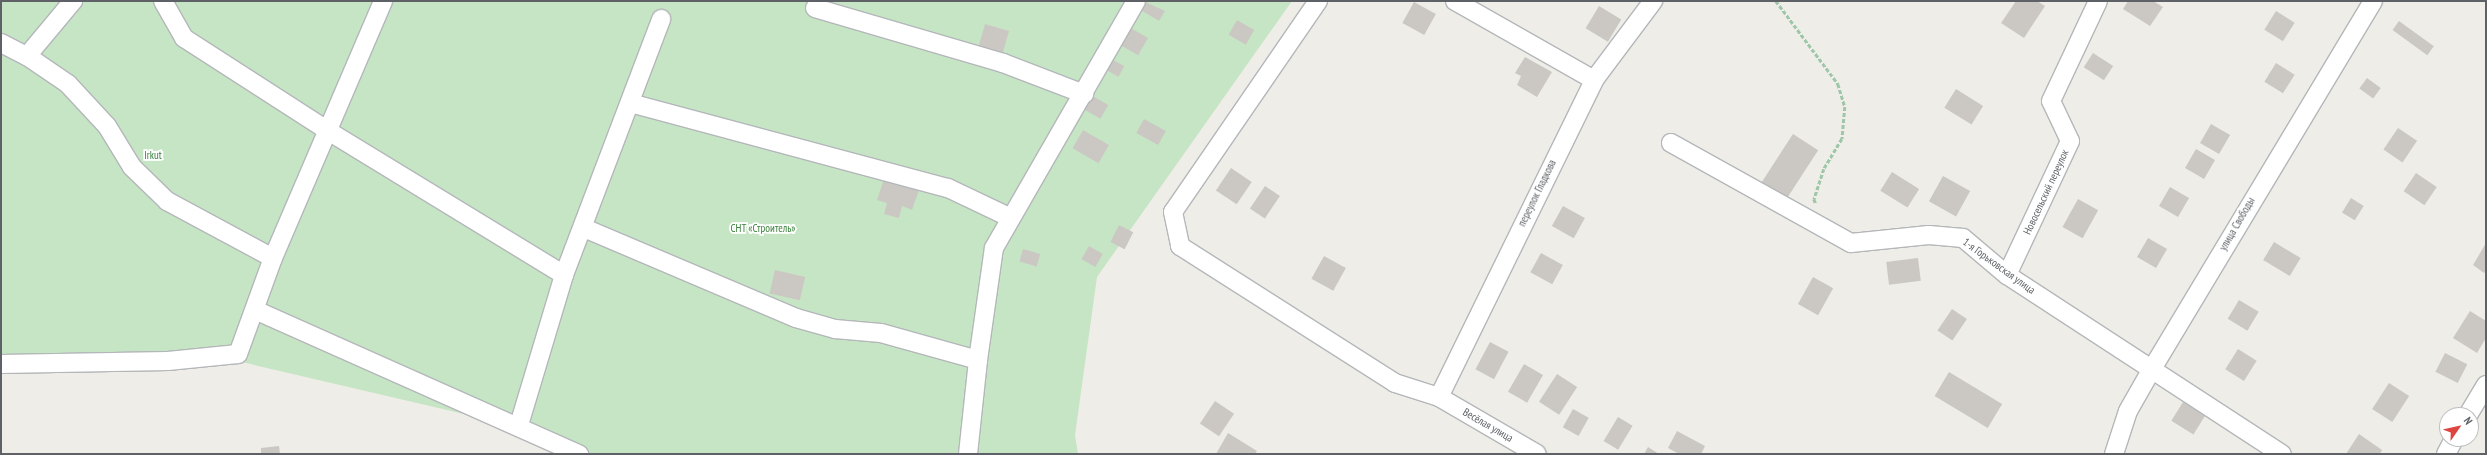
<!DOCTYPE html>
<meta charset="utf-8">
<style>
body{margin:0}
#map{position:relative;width:2487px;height:455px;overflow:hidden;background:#efede7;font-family:"PT Sans Narrow",sans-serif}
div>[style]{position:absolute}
.green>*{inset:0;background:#c6e5c5}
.building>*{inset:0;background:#cbc8c4;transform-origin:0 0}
.path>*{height:2.5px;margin-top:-1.25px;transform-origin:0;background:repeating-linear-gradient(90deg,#9ec6a8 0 4px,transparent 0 6px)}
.roads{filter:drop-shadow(1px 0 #b4b7ba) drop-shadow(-1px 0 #b4b7ba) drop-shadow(0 1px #b4b7ba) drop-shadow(0 -1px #b4b7ba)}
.minor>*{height:18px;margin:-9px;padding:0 9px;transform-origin:9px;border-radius:9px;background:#fff}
span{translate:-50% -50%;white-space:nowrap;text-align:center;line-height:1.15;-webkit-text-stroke:3.5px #fff;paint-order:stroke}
.park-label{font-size:11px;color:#3b803c}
.street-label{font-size:11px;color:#5e6266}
.frame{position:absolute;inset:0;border:2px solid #5e6266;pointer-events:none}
.north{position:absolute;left:2439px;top:407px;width:40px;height:40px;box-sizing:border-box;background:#fff;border:1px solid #bfc0c2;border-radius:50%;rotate:56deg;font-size:11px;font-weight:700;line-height:16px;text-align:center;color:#5e6266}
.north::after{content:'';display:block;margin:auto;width:14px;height:18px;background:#de453e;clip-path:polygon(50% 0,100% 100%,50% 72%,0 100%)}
</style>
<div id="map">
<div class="green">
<div style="clip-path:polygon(1px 1px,1292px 1px,1097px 277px,1075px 435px,1078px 454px,568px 454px,507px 424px,233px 360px,1px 364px)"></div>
</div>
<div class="building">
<div style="clip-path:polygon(1143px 1px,1165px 11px,1159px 21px,1139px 9px)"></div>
<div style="clip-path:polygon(2016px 1px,2037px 1px,2045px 6px,2024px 38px,2001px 23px)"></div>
<div style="clip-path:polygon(2128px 1px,2153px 1px,2163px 7px,2150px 26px,2123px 9px)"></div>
<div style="left:1414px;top:2px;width:25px;height:24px;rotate:29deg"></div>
<div style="left:1599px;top:6px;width:26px;height:26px;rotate:31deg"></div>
<div style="left:2276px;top:11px;width:22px;height:22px;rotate:32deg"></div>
<div style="left:1237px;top:20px;width:20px;height:17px;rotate:30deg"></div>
<div style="left:2399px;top:21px;width:43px;height:11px;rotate:36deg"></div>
<div style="left:985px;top:24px;width:25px;height:23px;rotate:16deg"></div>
<div style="left:1129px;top:27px;width:22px;height:20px;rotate:30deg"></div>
<div style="left:2093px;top:53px;width:24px;height:17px;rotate:33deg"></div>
<div style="clip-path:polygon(1525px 57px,1552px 72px,1537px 97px,1517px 85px,1521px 76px,1515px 73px)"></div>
<div style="left:1111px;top:59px;width:15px;height:12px;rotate:28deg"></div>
<div style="left:2276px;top:63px;width:22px;height:22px;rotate:32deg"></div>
<div style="left:2367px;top:78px;width:17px;height:13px;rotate:36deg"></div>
<div style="left:1956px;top:89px;width:32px;height:22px;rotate:32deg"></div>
<div style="left:1091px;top:95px;width:20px;height:16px;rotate:30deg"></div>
<div style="left:1144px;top:119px;width:25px;height:16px;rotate:29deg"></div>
<div style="left:2211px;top:124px;width:22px;height:22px;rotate:30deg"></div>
<div style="left:2398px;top:128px;width:23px;height:26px;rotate:34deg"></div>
<div style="left:1083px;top:130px;width:30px;height:21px;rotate:30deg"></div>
<div style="left:1793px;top:134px;width:30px;height:59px;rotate:33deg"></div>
<div style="left:2196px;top:149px;width:22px;height:22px;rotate:30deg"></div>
<div style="left:1231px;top:168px;width:25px;height:27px;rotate:34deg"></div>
<div style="left:1892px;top:172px;width:32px;height:22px;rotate:32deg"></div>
<div style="left:2416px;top:173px;width:25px;height:22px;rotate:34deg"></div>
<div style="left:1943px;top:176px;width:31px;height:29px;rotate:29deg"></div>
<div style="clip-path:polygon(884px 179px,919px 190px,912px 210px,902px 206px,899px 218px,884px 214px,887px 203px,877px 200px)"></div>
<div style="left:1265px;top:186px;width:18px;height:27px;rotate:34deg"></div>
<div style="left:2170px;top:187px;width:22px;height:22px;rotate:30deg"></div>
<div style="left:2351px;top:198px;width:15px;height:17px;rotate:32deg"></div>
<div style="left:2078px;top:199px;width:23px;height:32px;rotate:29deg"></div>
<div style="left:1563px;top:206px;width:25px;height:23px;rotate:29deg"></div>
<div style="left:1119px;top:225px;width:16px;height:19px;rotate:27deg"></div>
<div style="left:2148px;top:238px;width:22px;height:22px;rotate:30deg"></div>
<div style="left:2274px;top:242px;width:31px;height:21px;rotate:31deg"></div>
<div style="clip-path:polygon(2486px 243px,2486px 270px,2484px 273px,2473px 265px)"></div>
<div style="left:1089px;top:246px;width:16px;height:15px;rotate:30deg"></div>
<div style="left:1023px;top:249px;width:18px;height:13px;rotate:16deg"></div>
<div style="left:1541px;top:253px;width:25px;height:22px;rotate:29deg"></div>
<div style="left:1324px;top:256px;width:25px;height:26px;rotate:29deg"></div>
<div style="left:1918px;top:258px;width:23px;height:32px;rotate:83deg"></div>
<div style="left:775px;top:270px;width:31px;height:24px;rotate:13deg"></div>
<div style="left:1813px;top:277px;width:23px;height:31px;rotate:29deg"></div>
<div style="left:2239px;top:300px;width:23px;height:22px;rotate:31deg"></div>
<div style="left:1952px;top:309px;width:18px;height:26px;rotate:34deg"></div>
<div style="clip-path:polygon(2470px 311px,2486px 321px,2486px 338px,2477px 353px,2453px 338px)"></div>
<div style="left:1490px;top:342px;width:21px;height:31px;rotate:28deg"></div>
<div style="left:2238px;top:349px;width:22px;height:24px;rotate:32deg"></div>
<div style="left:2445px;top:353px;width:25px;height:21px;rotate:27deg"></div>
<div style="left:1524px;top:364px;width:22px;height:32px;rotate:30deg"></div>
<div style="left:1949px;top:372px;width:62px;height:28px;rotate:31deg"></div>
<div style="left:1557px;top:374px;width:24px;height:33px;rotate:33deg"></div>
<div style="left:2389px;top:383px;width:24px;height:31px;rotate:33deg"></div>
<div style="left:1215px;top:401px;width:23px;height:27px;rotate:34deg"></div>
<div style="left:2183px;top:402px;width:26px;height:22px;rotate:32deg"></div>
<div style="left:1573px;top:409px;width:18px;height:21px;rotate:29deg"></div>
<div style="left:1618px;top:417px;width:17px;height:28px;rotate:31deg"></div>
<div style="clip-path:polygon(1677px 431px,1705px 446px,1701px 454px,1679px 454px,1668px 448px)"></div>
<div style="clip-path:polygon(1228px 433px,1257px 451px,1255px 454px,1216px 454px)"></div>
<div style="clip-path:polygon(2359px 434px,2382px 450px,2380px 454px,2346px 454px)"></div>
<div style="clip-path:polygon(279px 446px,280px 454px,261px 454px,261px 448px)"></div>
<div style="clip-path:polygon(1648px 447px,1659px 454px,1644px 454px)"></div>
</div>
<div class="path">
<div style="left:1776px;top:1px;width:104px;rotate:53.2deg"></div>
<div style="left:1838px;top:84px;width:24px;rotate:73deg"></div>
<div style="left:1845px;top:107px;width:32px;rotate:95deg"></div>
<div style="left:1842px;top:139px;width:35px;rotate:121deg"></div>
<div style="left:1824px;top:169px;width:32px;rotate:108deg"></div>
<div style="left:1814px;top:199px;width:5px;rotate:68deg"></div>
</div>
<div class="roads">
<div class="minor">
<div style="left:163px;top:1px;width:43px;rotate:60.4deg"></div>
<div style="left:184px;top:38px;width:174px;rotate:32.8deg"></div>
<div style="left:330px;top:132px;width:274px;rotate:31.4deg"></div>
<div style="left:1318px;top:1px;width:256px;rotate:124.5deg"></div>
<div style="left:1173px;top:212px;width:35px;rotate:78deg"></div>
<div style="left:1180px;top:246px;width:255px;rotate:32.5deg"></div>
<div style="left:1395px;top:383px;width:46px;rotate:17.7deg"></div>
<div style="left:1439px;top:397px;width:113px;rotate:30.2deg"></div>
<div style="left:1455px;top:1px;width:160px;rotate:29.6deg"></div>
<div style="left:815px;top:8px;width:196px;rotate:16.3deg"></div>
<div style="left:1003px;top:63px;width:87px;rotate:20.9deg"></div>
<div style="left:1px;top:43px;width:29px;rotate:27deg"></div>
<div style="left:27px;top:56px;width:50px;rotate:34.3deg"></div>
<div style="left:68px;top:84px;width:57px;rotate:47.1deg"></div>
<div style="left:107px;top:126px;width:48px;rotate:58.6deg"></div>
<div style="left:132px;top:167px;width:49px;rotate:44.2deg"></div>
<div style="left:167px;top:201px;width:120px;rotate:28.3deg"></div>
<div style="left:27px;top:56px;width:72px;rotate:-50.1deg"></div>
<div style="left:630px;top:103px;width:329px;rotate:15deg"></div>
<div style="left:948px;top:188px;width:68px;rotate:25.4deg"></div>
<div style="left:1671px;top:143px;width:206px;rotate:29.1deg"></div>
<div style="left:1851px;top:243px;width:78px;rotate:-5.9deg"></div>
<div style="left:1929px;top:235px;width:34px;rotate:5deg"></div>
<div style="left:1963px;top:238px;width:57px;rotate:40.1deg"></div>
<div style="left:2007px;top:275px;width:328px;rotate:33.1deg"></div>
<div style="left:584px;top:228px;width:230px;rotate:23deg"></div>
<div style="left:796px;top:318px;width:41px;rotate:15.8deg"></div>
<div style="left:835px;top:329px;width:46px;rotate:5deg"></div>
<div style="left:881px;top:333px;width:101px;rotate:15.6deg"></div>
<div style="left:2007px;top:275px;width:148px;rotate:-64.8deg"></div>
<div style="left:2070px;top:141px;width:44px;rotate:-115.4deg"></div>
<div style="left:2051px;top:101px;width:110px;rotate:-64.8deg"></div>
<div style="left:255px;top:310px;width:355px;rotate:24deg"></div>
<div style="left:1px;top:364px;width:167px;rotate:-1deg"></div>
<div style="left:168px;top:361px;width:70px;rotate:-5.7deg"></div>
<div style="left:238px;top:354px;width:102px;rotate:-70deg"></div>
<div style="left:273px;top:258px;width:280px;rotate:-66.8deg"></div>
<div style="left:1439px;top:397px;width:353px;rotate:-63.9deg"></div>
<div style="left:1594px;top:80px;width:99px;rotate:-53.2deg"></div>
<div style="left:2468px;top:415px;width:35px;rotate:-59deg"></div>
<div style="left:519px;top:425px;width:157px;rotate:-73.3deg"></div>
<div style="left:564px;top:275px;width:274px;rotate:-69.2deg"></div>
<div style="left:968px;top:454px;width:95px;rotate:-83.9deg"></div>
<div style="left:978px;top:360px;width:113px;rotate:-81.9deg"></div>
<div style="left:994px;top:248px;width:285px;rotate:-60.1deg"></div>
<div style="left:2114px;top:454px;width:45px;rotate:-72deg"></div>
<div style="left:2128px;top:411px;width:48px;rotate:-60.3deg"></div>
<div style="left:2152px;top:369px;width:429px;rotate:-59deg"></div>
<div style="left:2446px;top:454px;width:17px;rotate:-62deg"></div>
</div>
</div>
<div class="park-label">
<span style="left:153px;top:155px">Irkut</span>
<span style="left:763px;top:228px">СНТ «Строитель»</span>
</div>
<div class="street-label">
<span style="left:2046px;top:192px;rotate:-65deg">Новосельский переулок</span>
<span style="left:1537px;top:193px;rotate:-64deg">переулок Гладкова</span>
<span style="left:2237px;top:224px;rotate:-60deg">улица Свободы</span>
<span style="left:1999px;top:266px;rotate:36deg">1-я Горьковская улица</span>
<span style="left:1488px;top:425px;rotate:30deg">Весёлая улица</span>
</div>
<div class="frame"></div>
<div class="north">N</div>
</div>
